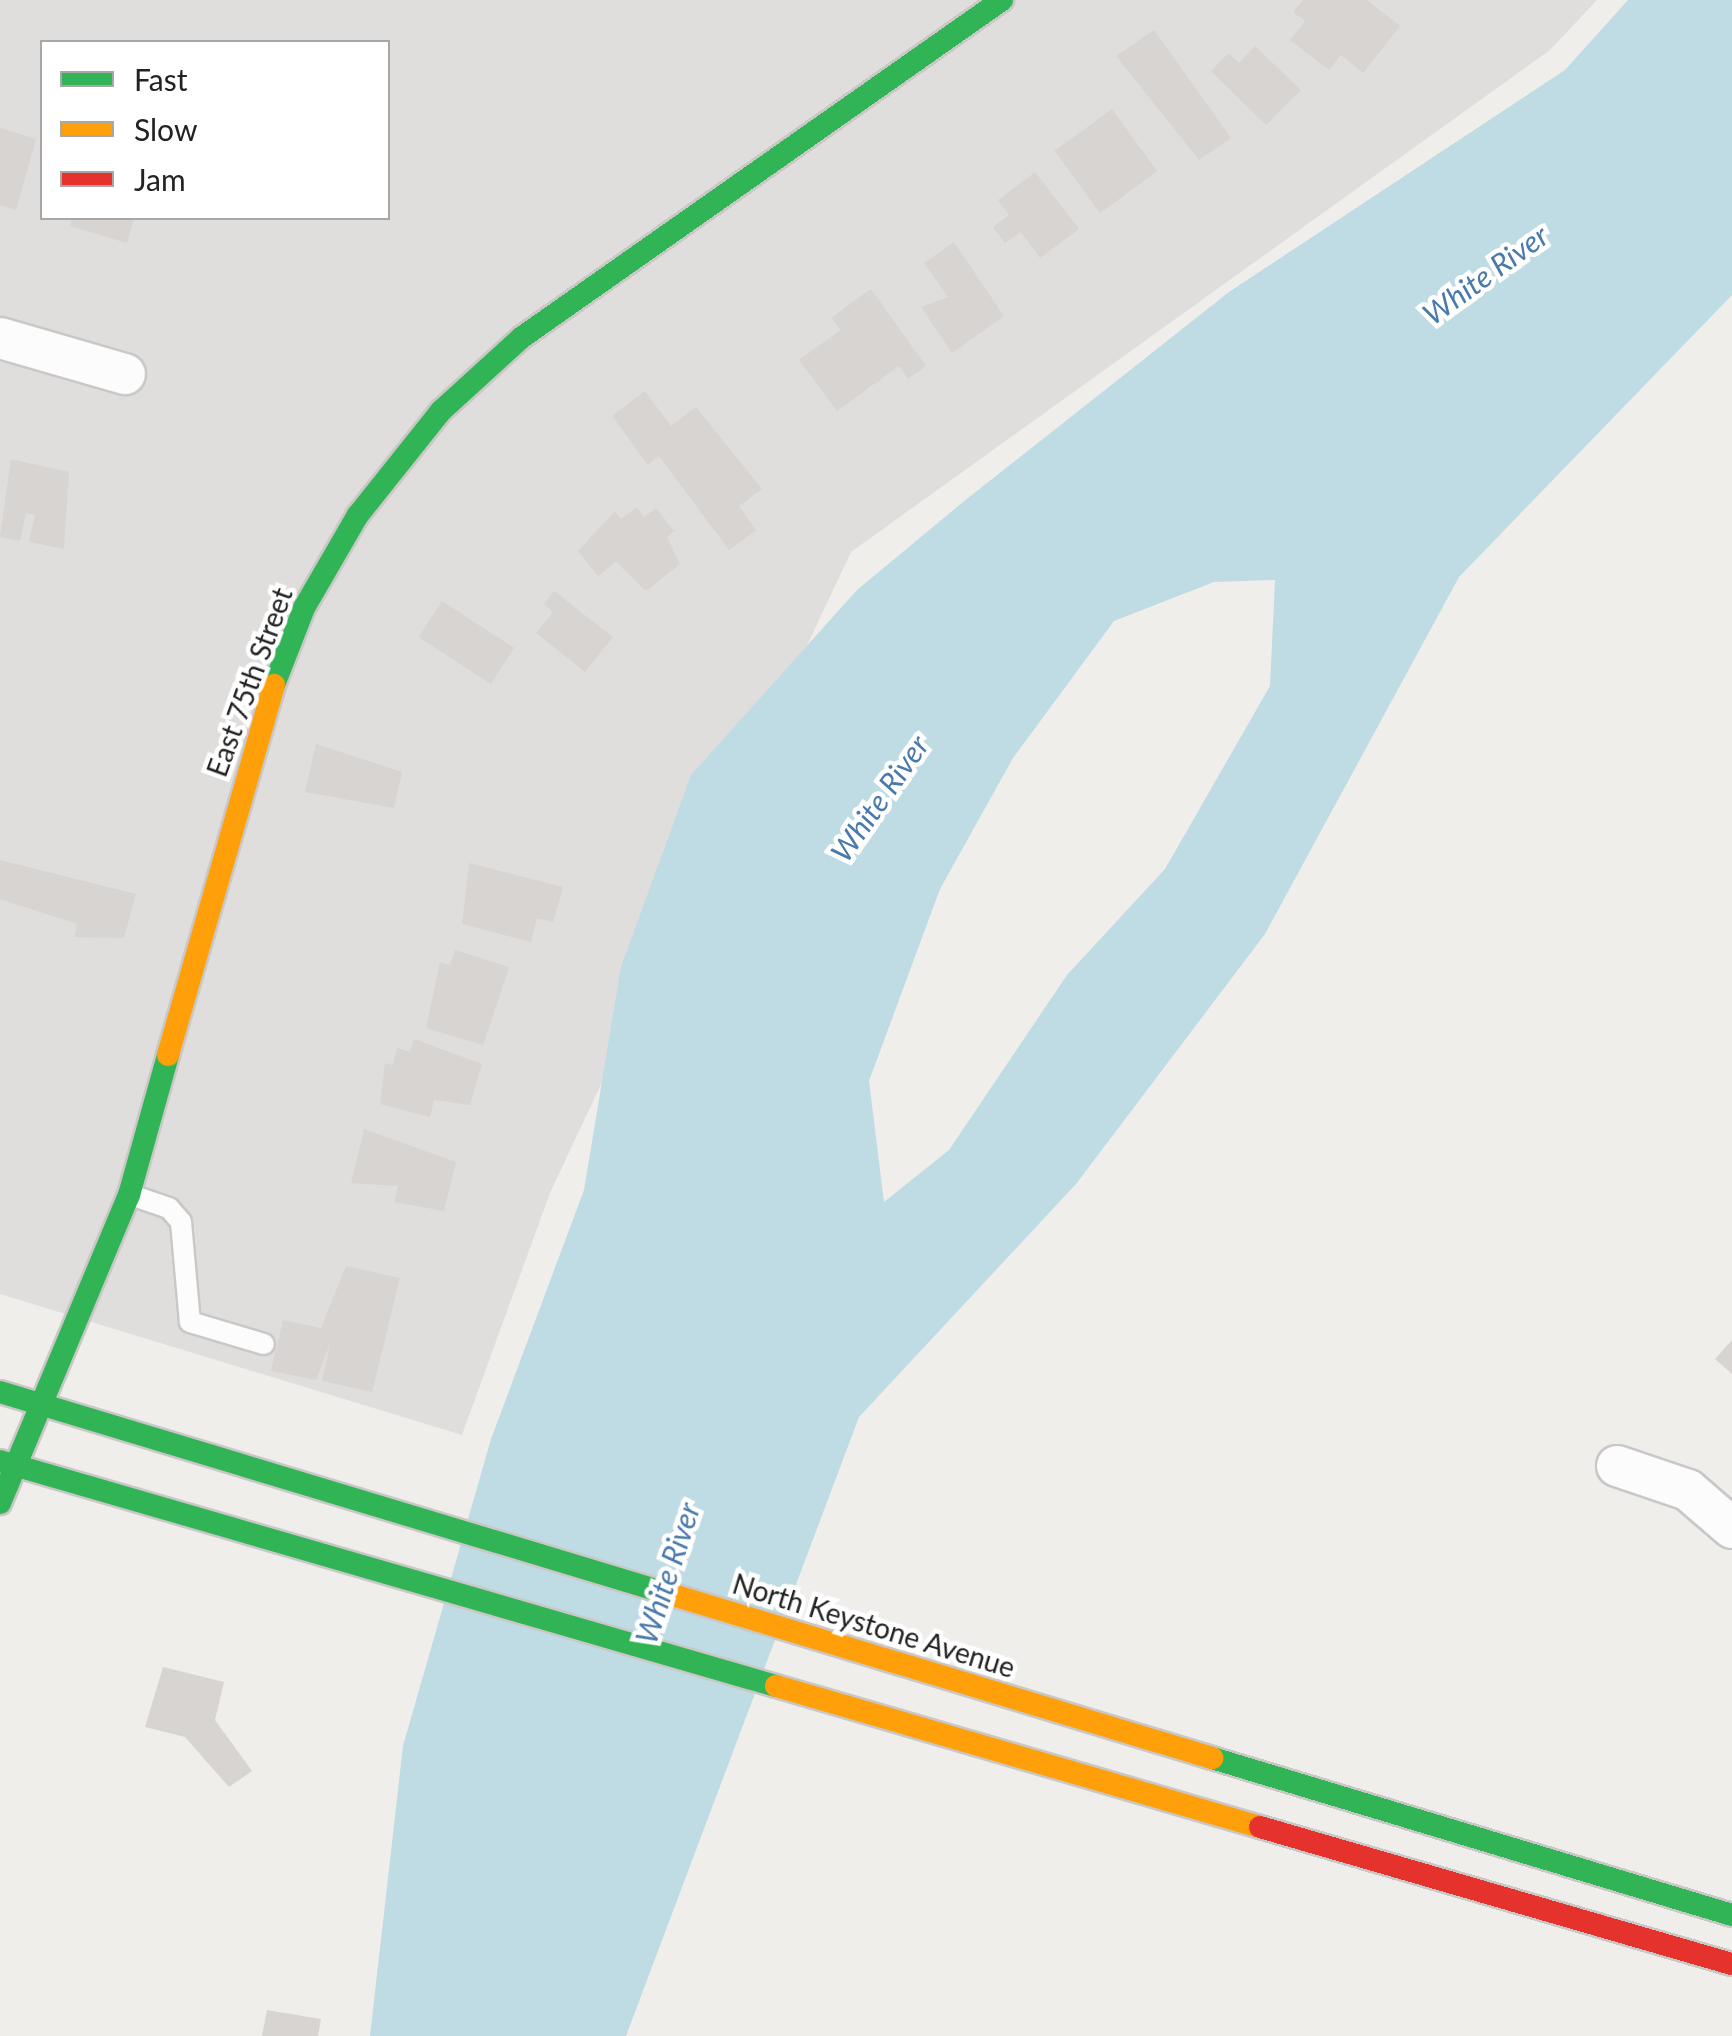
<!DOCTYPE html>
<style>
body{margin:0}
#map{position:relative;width:1732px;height:2036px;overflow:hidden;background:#f0eeeb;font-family:Lato,sans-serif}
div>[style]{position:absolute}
.residential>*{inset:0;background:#dfdedc}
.water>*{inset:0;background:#bfdbe3}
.building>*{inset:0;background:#d7d4d2;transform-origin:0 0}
.roads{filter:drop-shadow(2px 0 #c9c8c7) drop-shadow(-2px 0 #c9c8c7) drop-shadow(0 2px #c9c8c7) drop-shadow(0 -2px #c9c8c7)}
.lane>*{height:20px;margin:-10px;padding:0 10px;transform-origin:10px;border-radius:10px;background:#fdfcfc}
.street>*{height:40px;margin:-20px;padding:0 20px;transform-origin:20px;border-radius:20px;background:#fdfcfc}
.fast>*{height:22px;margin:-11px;padding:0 11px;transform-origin:11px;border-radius:11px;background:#30b455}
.slow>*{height:22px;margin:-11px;padding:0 11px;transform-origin:11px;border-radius:11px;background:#ff9f0a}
.jam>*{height:22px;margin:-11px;padding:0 11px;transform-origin:11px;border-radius:11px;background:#e5322d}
span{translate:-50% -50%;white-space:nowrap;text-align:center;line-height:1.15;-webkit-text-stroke:9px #fff;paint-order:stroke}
.street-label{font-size:28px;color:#222}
.water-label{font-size:30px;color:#4a7aab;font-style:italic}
.legend{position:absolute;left:40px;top:40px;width:350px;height:180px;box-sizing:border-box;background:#fff;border:2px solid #a7a7a7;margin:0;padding:12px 18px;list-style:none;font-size:30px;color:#222}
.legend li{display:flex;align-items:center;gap:20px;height:50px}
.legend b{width:50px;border:2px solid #a7a7a7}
</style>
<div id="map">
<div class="residential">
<div style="clip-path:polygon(evenodd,0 0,1597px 0,1550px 50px,851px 552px,550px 1193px,462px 1435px,0 1294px,0 0,42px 42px,388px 42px,388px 218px,42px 218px,42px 42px)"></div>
</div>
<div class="water">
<div style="clip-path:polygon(evenodd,1628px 0,1732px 0,1732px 295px,1459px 577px,1265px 934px,1076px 1184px,859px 1417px,626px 2036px,370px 2036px,403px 1746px,491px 1439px,584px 1190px,621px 967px,691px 775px,857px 590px,963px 502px,1229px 292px,1565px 70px,1628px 0,1275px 580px,1270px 686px,1165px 869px,1067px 975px,949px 1150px,884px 1202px,869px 1081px,940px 889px,1013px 758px,1114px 621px,1214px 582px,1275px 580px)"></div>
</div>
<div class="building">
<div style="clip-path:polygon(1303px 0,1367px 0,1400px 26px,1363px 73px,1341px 55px,1329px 70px,1290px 40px,1305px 21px,1293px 12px)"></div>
<div style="clip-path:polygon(1154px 30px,1231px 138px,1199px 160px,1116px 56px)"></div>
<div style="clip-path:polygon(1255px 46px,1301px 90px,1266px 125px,1211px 71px,1229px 53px,1239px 63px)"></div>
<div style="left:1112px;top:109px;width:77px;height:71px;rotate:54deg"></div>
<div style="clip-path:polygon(0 128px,36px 139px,16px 210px,0 205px)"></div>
<div style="clip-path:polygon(1035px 172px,1079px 229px,1040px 258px,1021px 232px,1005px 243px,993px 227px,1009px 215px,998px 200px)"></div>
<div style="clip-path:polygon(72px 218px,134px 218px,127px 243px,70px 226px)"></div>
<div style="clip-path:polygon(954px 242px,1004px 316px,952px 353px,921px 307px,948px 297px,924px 263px)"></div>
<div style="clip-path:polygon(871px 289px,926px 366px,908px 379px,899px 366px,837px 411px,799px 360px,841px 330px,831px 318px)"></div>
<div style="clip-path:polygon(645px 391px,671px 426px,696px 407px,762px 489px,739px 506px,756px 530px,729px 550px,659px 456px,648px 465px,612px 416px)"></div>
<div style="clip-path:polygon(11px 459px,69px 472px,64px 549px,29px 542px,35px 515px,26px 513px,20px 541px,0 537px)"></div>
<div style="clip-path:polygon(637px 507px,644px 517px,656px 508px,674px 531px,667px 537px,680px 564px,646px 591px,616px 562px,598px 576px,578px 551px,615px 511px,621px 519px)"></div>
<div style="clip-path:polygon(554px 591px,613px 637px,585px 672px,536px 633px,553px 612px,544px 604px)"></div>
<div style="left:442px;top:601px;width:86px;height:43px;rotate:33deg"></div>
<div style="clip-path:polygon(316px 744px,402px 772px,394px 808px,305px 792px)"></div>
<div style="clip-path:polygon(0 860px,136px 894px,124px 938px,74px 937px,77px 924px,0 899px)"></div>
<div style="clip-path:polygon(469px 863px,563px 887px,553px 922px,537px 918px,531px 942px,462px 924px)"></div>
<div style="clip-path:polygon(455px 950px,509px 967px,483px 1045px,426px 1028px,440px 962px,450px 965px)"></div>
<div style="clip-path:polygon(414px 1039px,482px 1064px,470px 1105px,434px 1100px,430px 1117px,380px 1104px,385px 1063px,393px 1065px,397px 1048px,410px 1052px)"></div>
<div style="clip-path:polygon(364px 1129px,456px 1162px,444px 1211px,394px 1202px,398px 1186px,351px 1183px)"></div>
<div style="clip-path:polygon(346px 1266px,400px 1278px,372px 1392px,322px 1381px,331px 1341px,316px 1380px,271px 1371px,283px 1320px,321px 1328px)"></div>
<div style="clip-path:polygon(1732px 1340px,1732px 1374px,1715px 1359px)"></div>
<div style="clip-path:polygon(163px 1667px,224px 1682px,215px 1720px,252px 1771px,229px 1787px,185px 1737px,145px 1727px)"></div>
<div style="clip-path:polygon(267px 2010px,321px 2019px,318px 2036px,262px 2036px)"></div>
</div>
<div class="roads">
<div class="lane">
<div style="left:131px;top:1195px;width:40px;rotate:18.9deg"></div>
<div style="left:169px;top:1208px;width:18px;rotate:49deg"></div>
<div style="left:181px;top:1222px;width:100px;rotate:84.9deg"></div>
<div style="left:190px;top:1322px;width:77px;rotate:16.6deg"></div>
</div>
<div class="street">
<div style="left:0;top:338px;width:130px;rotate:16.1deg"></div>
<div style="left:1617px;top:1466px;width:75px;rotate:18.7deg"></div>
<div style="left:1688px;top:1490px;width:58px;rotate:40.8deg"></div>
</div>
<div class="fast">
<div style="left:274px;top:685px;width:83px;rotate:-68.7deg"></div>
<div style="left:304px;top:608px;width:108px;rotate:-59.9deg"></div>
<div style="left:358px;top:515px;width:133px;rotate:-51.4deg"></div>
<div style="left:441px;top:411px;width:108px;rotate:-42.4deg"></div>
<div style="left:521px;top:338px;width:588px;rotate:-35.1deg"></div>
<div style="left:0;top:1392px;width:693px;rotate:16.79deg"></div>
<div style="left:0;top:1461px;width:808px;rotate:16.17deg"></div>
<div style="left:0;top:1503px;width:334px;rotate:-67.3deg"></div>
<div style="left:129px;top:1195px;width:145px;rotate:-74.4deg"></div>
<div style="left:1212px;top:1758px;width:543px;rotate:16.8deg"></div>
</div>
<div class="slow">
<div style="left:168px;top:1055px;width:385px;rotate:-74deg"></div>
<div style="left:663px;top:1592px;width:574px;rotate:16.82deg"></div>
<div style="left:776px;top:1686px;width:504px;rotate:16.24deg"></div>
</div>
<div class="jam">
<div style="left:1260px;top:1827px;width:491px;rotate:16.2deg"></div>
</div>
</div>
<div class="street-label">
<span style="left:249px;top:682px;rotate:-70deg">East 75th Street</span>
<span style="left:874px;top:1625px;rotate:17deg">North Keystone Avenue</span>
</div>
<div class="water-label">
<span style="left:1485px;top:274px;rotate:-36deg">White River</span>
<span style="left:879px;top:798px;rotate:-55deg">White River</span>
<span style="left:667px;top:1573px;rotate:-72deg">White River</span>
</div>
<ul class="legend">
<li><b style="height:12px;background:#30b455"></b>Fast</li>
<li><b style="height:12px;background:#ff9f0a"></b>Slow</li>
<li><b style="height:12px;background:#e5322d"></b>Jam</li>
</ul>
</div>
